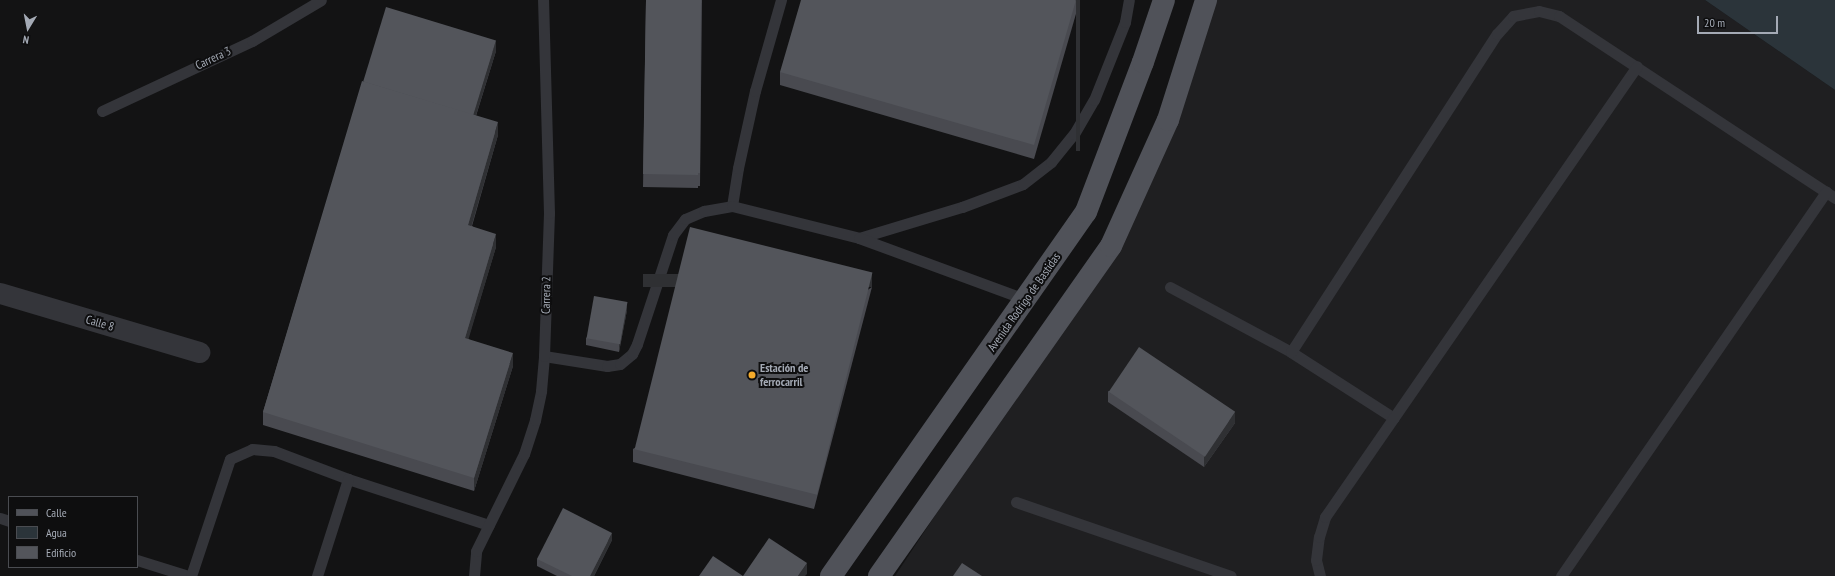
<!DOCTYPE html>
<meta charset="utf-8">
<style>
body{margin:0}
#map{position:relative;width:1835px;height:576px;overflow:hidden;background:#131314;font-family:"PT Sans Narrow",sans-serif}
div>[style]{position:absolute}
.built>*{inset:0;background:#1f1f21}
.water>*{inset:0;background:#2b343a}
.service>*{height:11px;margin:-5.5px;padding:0 5.5px;transform-origin:5.5px;border-radius:5.5px;background:#34353a}
.minor>*{height:21px;margin:-10.5px;padding:0 10.5px;transform-origin:10.5px;border-radius:10.5px;background:#34353a}
.primary>*{height:22px;margin:-11px;padding:0 11px;transform-origin:11px;border-radius:11px;background:#505259}
.wall>*{inset:0;background:#494a50}
.shaded-wall>*{inset:0;background:#2f3033;transform-origin:0 0}
.building>*{inset:0;background:#53555b;transform-origin:0 0}
.dots>*{width:11px;height:11px;translate:-50% -50%;box-sizing:border-box;border:2px solid #0e0e0f;border-radius:50%}
span{translate:-50% -50%;white-space:nowrap;text-align:center;line-height:1.15;-webkit-text-stroke:4px #0e0e0f;paint-order:stroke}
.street-label{font-size:12px;color:#a4aab5}
.poi-label{font-size:12px;color:#a4aab5;font-weight:700}
.left{translate:0 -50%;text-align:left}
.legend{position:absolute;left:8px;top:496px;width:130px;height:72px;box-sizing:border-box;background:#0e0e0f;border:1px solid #4a4c51;margin:0;padding:5px 7px;list-style:none;font-size:12px;color:#a4aab5}
.legend li{display:flex;align-items:center;gap:8px;height:20px}
.legend b{width:20px;border:1px solid #4a4c51}
.north{position:absolute;left:8px;top:8px;width:40px;height:40px;-webkit-text-stroke:3px #0e0e0f;paint-order:stroke;rotate:190deg;font-size:11px;font-weight:700;line-height:16px;text-align:center;color:#a4aab5}
.north::after{content:'';display:block;margin:auto;width:14px;height:18px;background:#a4aab5;clip-path:polygon(50% 0,100% 100%,50% 72%,0 100%)}
.scale{position:absolute;left:1697px;top:16px;width:81px;height:18px;box-sizing:border-box;border:2px solid #a4aab5;border-top:0;padding-left:5px;font-size:12px;line-height:14px;white-space:nowrap;color:#a4aab5;-webkit-text-stroke:3px #0e0e0f;paint-order:stroke}
</style>
<div id="map">
<div class="built">
<div style="clip-path:polygon(1216px 0,1705px 0,1835px 90px,1835px 576px,895px 576px,1141px 204px)"></div>
</div>
<div class="water">
<div style="clip-path:polygon(1705px 0,1835px 0,1835px 90px)"></div>
</div>
<div class="service">
<div style="left:102px;top:111px;width:166px;rotate:-25deg"></div>
<div style="left:252px;top:41px;width:80px;rotate:-30.7deg"></div>
<div style="left:732px;top:206px;width:38px;rotate:-81deg"></div>
<div style="left:738px;top:168px;width:79px;rotate:-77.6deg"></div>
<div style="left:755px;top:91px;width:95px;rotate:-74.1deg"></div>
<div style="left:859px;top:238px;width:108px;rotate:-16.8deg"></div>
<div style="left:962px;top:207px;width:65px;rotate:-20.7deg"></div>
<div style="left:1023px;top:184px;width:36px;rotate:-38deg"></div>
<div style="left:1051px;top:162px;width:36px;rotate:-51deg"></div>
<div style="left:1074px;top:134px;width:39px;rotate:-60deg"></div>
<div style="left:1094px;top:100px;width:84px;rotate:-68.3deg"></div>
<div style="left:1125px;top:22px;width:22px;rotate:-80deg"></div>
<div style="left:1170px;top:287px;width:137px;rotate:28.2deg"></div>
<div style="left:1291px;top:352px;width:122px;rotate:32.7deg"></div>
<div style="left:1291px;top:352px;width:379px;rotate:-57.1deg"></div>
<div style="left:1497px;top:34px;width:24px;rotate:-48deg"></div>
<div style="left:1513px;top:16px;width:26px;rotate:-11deg"></div>
<div style="left:1539px;top:11px;width:21px;rotate:14deg"></div>
<div style="left:1559px;top:16px;width:331px;rotate:33.4deg"></div>
<div style="left:544px;top:356px;width:64px;rotate:9deg"></div>
<div style="left:607px;top:366px;width:13px;rotate:-9deg"></div>
<div style="left:620px;top:364px;width:16px;rotate:-40deg"></div>
<div style="left:632px;top:354px;width:11px;rotate:-63deg"></div>
<div style="left:637px;top:344px;width:115px;rotate:-71.7deg"></div>
<div style="left:673px;top:235px;width:20px;rotate:-53deg"></div>
<div style="left:685px;top:219px;width:21px;rotate:-23deg"></div>
<div style="left:704px;top:211px;width:28px;rotate:-10deg"></div>
<div style="left:732px;top:206px;width:131px;rotate:14.1deg"></div>
<div style="left:859px;top:238px;width:177px;rotate:20.2deg"></div>
<div style="left:1016px;top:502px;width:227px;rotate:19deg"></div>
<div style="left:0;top:518px;width:9px;rotate:18deg"></div>
<div style="left:137px;top:560px;width:53px;rotate:17.4deg"></div>
<div style="left:191px;top:576px;width:123px;rotate:-71.6deg"></div>
<div style="left:230px;top:459px;width:24px;rotate:-24deg"></div>
<div style="left:252px;top:449px;width:22px;rotate:5deg"></div>
<div style="left:274px;top:451px;width:79px;rotate:20.7deg"></div>
<div style="left:348px;top:479px;width:148px;rotate:18.1deg"></div>
<div style="left:317px;top:576px;width:102px;rotate:-72.3deg"></div>
<div style="left:474px;top:576px;width:25px;rotate:-85deg"></div>
<div style="left:476px;top:551px;width:108px;rotate:-63.7deg"></div>
<div style="left:524px;top:454px;width:36px;rotate:-72deg"></div>
<div style="left:535px;top:420px;width:30px;rotate:-78deg"></div>
<div style="left:541px;top:391px;width:35px;rotate:-85deg"></div>
<div style="left:544px;top:356px;width:143px;rotate:-88deg"></div>
<div style="left:549px;top:213px;width:213px;rotate:-91.6deg"></div>
<div style="left:1320px;top:576px;width:16px;rotate:-104deg"></div>
<div style="left:1316px;top:560px;width:23px;rotate:-83deg"></div>
<div style="left:1319px;top:537px;width:21px;rotate:-73deg"></div>
<div style="left:1325px;top:517px;width:548px;rotate:-55.32deg"></div>
<div style="left:1561px;top:576px;width:467px;rotate:-55.4deg"></div>
</div>
<div class="minor">
<div style="left:0;top:293px;width:208px;rotate:16.5deg"></div>
</div>
<div class="primary">
<div style="left:831px;top:576px;width:444px;rotate:-55deg"></div>
<div style="left:1086px;top:212px;width:160px;rotate:-69.2deg"></div>
<div style="left:1143px;top:62px;width:65px;rotate:-71.3deg"></div>
<div style="left:879px;top:576px;width:403px;rotate:-54.9deg"></div>
<div style="left:1111px;top:246px;width:138px;rotate:-65.7deg"></div>
<div style="left:1168px;top:120px;width:126px;rotate:-72.4deg"></div>
</div>
<div class="wall">
<div style="clip-path:polygon(646px 0,702px 0,700px 186px,698px 186px,698px 188px,643px 187px)"></div>
<div style="clip-path:polygon(1080px 0,1034px 159px,780px 85px,780px 72px)"></div>
<div style="clip-path:polygon(496px 51px,476px 116px,498px 135px,472px 226px,496px 247px,468px 339px,513px 366px,474px 491px,263px 425px,263px 412px,363px 82px)"></div>
<div style="clip-path:polygon(872px 287px,814px 509px,633px 462px,633px 449px)"></div>
<div style="clip-path:polygon(627px 310px,619px 352px,586px 345px,586px 338px)"></div>
<div style="clip-path:polygon(1108px 391px,1235px 423px,1204px 467px,1108px 402px)"></div>
<div style="clip-path:polygon(612px 540px,594px 576px,557px 576px,537px 566px,537px 559px)"></div>
</div>
<div class="shaded-wall">
<div style="left:1076px;top:0;width:4px;height:151px"></div>
<div style="clip-path:polygon(496px 40px,496px 51px,472px 128px,472px 117px)"></div>
<div style="clip-path:polygon(498px 122px,498px 135px,468px 238px,468px 225px)"></div>
<div style="clip-path:polygon(496px 234px,496px 247px,465px 351px,465px 338px)"></div>
<div style="left:872px;top:274px;width:13px;height:229px;rotate:90deg"></div>
<div style="clip-path:polygon(627px 302px,627px 310px,619px 352px,619px 344px)"></div>
<div style="clip-path:polygon(513px 353px,513px 366px,474px 491px,474px 478px)"></div>
<div style="clip-path:polygon(1235px 412px,1235px 423px,1204px 467px,1204px 457px)"></div>
<div style="clip-path:polygon(612px 533px,612px 540px,594px 576px,590px 576px)"></div>
<div style="clip-path:polygon(807px 563px,807px 574px,805px 576px,798px 576px)"></div>
</div>
<div class="building">
<div style="clip-path:polygon(646px 0,701px 0,700px 173px,698px 173px,698px 175px,643px 174px)"></div>
<div style="clip-path:polygon(801px 0,1076px 0,1034px 145px,780px 72px)"></div>
<div style="left:386px;top:7px;width:115px;height:78px;rotate:17deg"></div>
<div style="clip-path:polygon(362px 81px,498px 122px,468px 225px,496px 234px,465px 338px,513px 353px,474px 478px,263px 412px)"></div>
<div style="left:690px;top:227px;width:188px;height:229px;rotate:14deg"></div>
<div style="left:594px;top:296px;width:34px;height:43px;rotate:10deg"></div>
<div style="left:1139px;top:347px;width:116px;height:54px;rotate:34deg"></div>
<div style="clip-path:polygon(563px 508px,612px 533px,590px 576px,572px 576px,537px 559px)"></div>
<div style="clip-path:polygon(769px 538px,807px 563px,798px 576px,743px 576px)"></div>
<div style="clip-path:polygon(713px 556px,743px 576px,699px 576px)"></div>
<div style="clip-path:polygon(962px 563px,982px 576px,953px 576px)"></div>
</div>
<div class="dots">
<div style="left:752px;top:375px;background:#f5ab2b"></div>
</div>
<div class="street-label">
<span style="left:213px;top:58px;rotate:-25deg">Carrera 3</span>
<span style="left:546px;top:295px;rotate:-89deg">Carrera 2</span>
<span style="left:1024px;top:302px;rotate:-55deg">Avenida Rodrigo de Bastidas</span>
<span style="left:100px;top:323px;rotate:16deg">Calle 8</span>
</div>
<div class="poi-label">
<span class="left" style="left:760px;top:375px">Estación de<br>ferrocarril</span>
</div>
<ul class="legend">
<li><b style="height:5px;background:#505259"></b>Calle</li>
<li><b style="height:11px;background:#2b343a"></b>Agua</li>
<li><b style="height:11px;background:#53555b"></b>Edificio</li>
</ul>
<div class="north">N</div>
<div class="scale">20 m</div>
</div>
